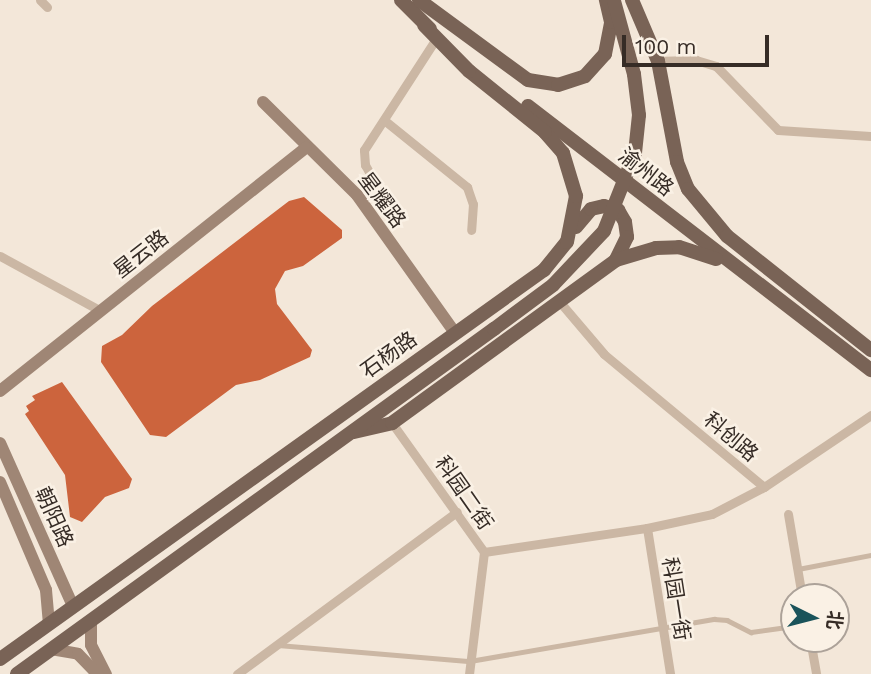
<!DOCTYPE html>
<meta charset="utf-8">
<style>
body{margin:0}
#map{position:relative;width:871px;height:674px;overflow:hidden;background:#f3e7d9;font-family:"Work Sans","Noto Sans SC",sans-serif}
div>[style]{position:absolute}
.building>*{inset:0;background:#cc643d}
.lane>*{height:4.5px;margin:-2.25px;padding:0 2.25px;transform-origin:2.25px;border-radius:2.25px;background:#cbb7a4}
.street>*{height:9px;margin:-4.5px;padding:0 4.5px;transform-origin:4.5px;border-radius:4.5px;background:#cbb7a4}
.secondary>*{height:12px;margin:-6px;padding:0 6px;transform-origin:6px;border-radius:6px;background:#9f8675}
.primary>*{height:14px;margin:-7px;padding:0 7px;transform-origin:7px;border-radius:7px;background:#796356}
.primary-bridge>*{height:14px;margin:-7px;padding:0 7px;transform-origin:7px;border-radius:7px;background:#796356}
span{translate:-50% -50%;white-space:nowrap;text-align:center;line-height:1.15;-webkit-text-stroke:5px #faf1e5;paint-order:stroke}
.street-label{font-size:21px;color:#362c26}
.north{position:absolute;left:780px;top:583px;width:70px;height:70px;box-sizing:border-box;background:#faf1e5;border:2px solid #aca299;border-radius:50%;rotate:96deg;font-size:19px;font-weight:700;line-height:28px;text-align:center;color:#362c26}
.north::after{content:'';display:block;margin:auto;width:24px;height:32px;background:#1a535a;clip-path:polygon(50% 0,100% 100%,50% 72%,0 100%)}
.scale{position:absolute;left:622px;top:35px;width:147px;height:32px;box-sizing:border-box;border:4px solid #362c26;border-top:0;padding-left:9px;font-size:21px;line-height:24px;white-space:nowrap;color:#362c26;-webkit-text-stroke:5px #faf1e5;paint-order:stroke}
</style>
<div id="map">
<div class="building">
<div style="clip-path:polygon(304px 197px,342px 230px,342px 238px,303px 266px,285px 271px,275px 289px,277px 304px,312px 350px,310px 357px,260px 380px,236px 385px,166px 437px,150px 435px,101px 362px,102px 346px,122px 335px,152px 306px,289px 201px)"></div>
<div style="clip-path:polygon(62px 382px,132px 479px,129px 488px,105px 497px,82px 522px,70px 517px,65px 475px,25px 414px,29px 411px,26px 406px,35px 400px,32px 396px)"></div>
</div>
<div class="lane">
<div style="left:798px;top:569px;width:74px;rotate:-10.9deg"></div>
<div style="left:278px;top:645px;width:193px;rotate:4.8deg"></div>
<div style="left:470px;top:661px;width:248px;rotate:-9.8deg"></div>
<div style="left:714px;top:619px;width:13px;rotate:4deg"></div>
<div style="left:727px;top:620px;width:27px;rotate:27deg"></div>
<div style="left:751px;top:632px;width:43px;rotate:-7.9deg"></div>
</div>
<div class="street">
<div style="left:40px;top:0;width:10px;rotate:45deg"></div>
<div style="left:658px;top:61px;width:38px;rotate:-2deg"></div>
<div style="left:696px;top:60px;width:21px;rotate:17deg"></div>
<div style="left:716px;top:66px;width:89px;rotate:45.9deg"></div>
<div style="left:778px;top:130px;width:93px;rotate:3.7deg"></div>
<div style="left:384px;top:120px;width:107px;rotate:38.9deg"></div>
<div style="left:467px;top:187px;width:18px;rotate:71deg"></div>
<div style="left:473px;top:204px;width:26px;rotate:94deg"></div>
<div style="left:379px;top:190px;width:29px;rotate:-119deg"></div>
<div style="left:365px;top:165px;width:15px;rotate:-94deg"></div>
<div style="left:364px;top:150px;width:135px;rotate:-57.1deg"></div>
<div style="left:0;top:256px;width:115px;rotate:28.6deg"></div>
<div style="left:392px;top:423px;width:158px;rotate:54.5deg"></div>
<div style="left:484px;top:552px;width:123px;rotate:97deg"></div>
<div style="left:764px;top:487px;width:129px;rotate:-33.9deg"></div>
<div style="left:788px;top:514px;width:84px;rotate:80.4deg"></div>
<div style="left:647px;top:528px;width:148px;rotate:81deg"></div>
<div style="left:484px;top:552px;width:165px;rotate:-8.4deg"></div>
<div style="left:647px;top:528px;width:66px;rotate:-12.2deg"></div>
<div style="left:712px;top:514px;width:59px;rotate:-27.4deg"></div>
<div style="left:764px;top:487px;width:208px;rotate:-140.3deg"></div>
<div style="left:604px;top:354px;width:71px;rotate:-130.4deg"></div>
<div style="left:810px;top:639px;width:36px;rotate:80deg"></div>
<div style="left:237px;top:674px;width:273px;rotate:-36.4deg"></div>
</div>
<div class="secondary">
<div style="left:263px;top:102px;width:132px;rotate:44.7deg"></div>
<div style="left:357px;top:195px;width:169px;rotate:54.6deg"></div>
<div style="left:0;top:391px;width:391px;rotate:-38.5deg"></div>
<div style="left:0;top:443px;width:179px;rotate:65.9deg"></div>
<div style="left:0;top:482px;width:117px;rotate:66.9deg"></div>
<div style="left:46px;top:590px;width:33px;rotate:85deg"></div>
<div style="left:91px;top:620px;width:25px;rotate:90deg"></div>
<div style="left:91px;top:645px;width:33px;rotate:63deg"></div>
<div style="left:51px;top:649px;width:27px;rotate:10deg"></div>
<div style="left:78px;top:654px;width:28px;rotate:46deg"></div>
</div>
<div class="primary">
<div style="left:401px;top:0;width:41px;rotate:45deg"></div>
<div style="left:419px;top:0;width:135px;rotate:36.3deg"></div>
<div style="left:528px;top:80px;width:30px;rotate:9deg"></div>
<div style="left:558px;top:85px;width:28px;rotate:-18deg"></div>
<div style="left:585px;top:76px;width:30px;rotate:-48deg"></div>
<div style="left:605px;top:54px;width:33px;rotate:-79deg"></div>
<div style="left:611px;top:22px;width:23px;rotate:-103deg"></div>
<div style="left:632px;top:0;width:66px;rotate:66.9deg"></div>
<div style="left:658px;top:61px;width:103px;rotate:79.3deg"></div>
<div style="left:677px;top:162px;width:29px;rotate:68deg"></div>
<div style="left:688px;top:189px;width:61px;rotate:50.3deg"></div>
<div style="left:727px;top:236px;width:184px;rotate:38.4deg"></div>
<div style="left:614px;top:1px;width:76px;rotate:74.7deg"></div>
<div style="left:528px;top:106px;width:433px;rotate:37.6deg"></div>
<div style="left:576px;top:227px;width:23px;rotate:-50deg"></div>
<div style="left:591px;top:209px;width:13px;rotate:-13deg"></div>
<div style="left:604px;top:206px;width:15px;rotate:16deg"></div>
<div style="left:618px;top:210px;width:14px;rotate:60deg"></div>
<div style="left:625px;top:222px;width:15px;rotate:82deg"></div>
<div style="left:627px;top:237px;width:25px;rotate:116deg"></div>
<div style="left:354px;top:432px;width:39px;rotate:-13deg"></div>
<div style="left:392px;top:423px;width:277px;rotate:-36deg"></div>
<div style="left:616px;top:260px;width:42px;rotate:-16.7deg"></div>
<div style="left:656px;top:248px;width:23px;rotate:-2deg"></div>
<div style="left:679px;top:247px;width:39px;rotate:18deg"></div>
<div style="left:0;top:659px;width:669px;rotate:-35.57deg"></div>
<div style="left:544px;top:270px;width:36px;rotate:-51deg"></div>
<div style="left:567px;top:242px;width:47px;rotate:-78.9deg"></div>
<div style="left:576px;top:196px;width:45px;rotate:-106.8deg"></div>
<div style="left:563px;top:153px;width:28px;rotate:-131deg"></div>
<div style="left:545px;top:132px;width:97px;rotate:-141.2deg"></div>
<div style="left:469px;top:71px;width:64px;rotate:-134.4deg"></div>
<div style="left:17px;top:674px;width:589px;rotate:-35.88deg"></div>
</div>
<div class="primary-bridge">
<div style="left:494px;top:329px;width:74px;rotate:-36.7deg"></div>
<div style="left:553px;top:285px;width:74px;rotate:-46.6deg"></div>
<div style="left:604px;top:231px;width:84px;rotate:-68.3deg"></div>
<div style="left:635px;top:153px;width:38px;rotate:-84deg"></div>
<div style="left:639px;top:115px;width:41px;rotate:-97deg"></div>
</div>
<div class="street-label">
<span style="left:646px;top:172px;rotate:38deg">渝州路</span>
<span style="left:382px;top:200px;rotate:53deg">星耀路</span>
<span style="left:141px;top:254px;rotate:-38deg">星云路</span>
<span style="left:389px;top:355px;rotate:-36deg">石杨路</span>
<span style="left:731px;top:437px;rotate:40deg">科创路</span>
<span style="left:464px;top:493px;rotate:55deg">科园二街</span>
<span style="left:54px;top:517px;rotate:66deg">朝阳路</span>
<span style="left:676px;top:599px;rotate:81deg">科园一街</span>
</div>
<div class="north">北</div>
<div class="scale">100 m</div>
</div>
